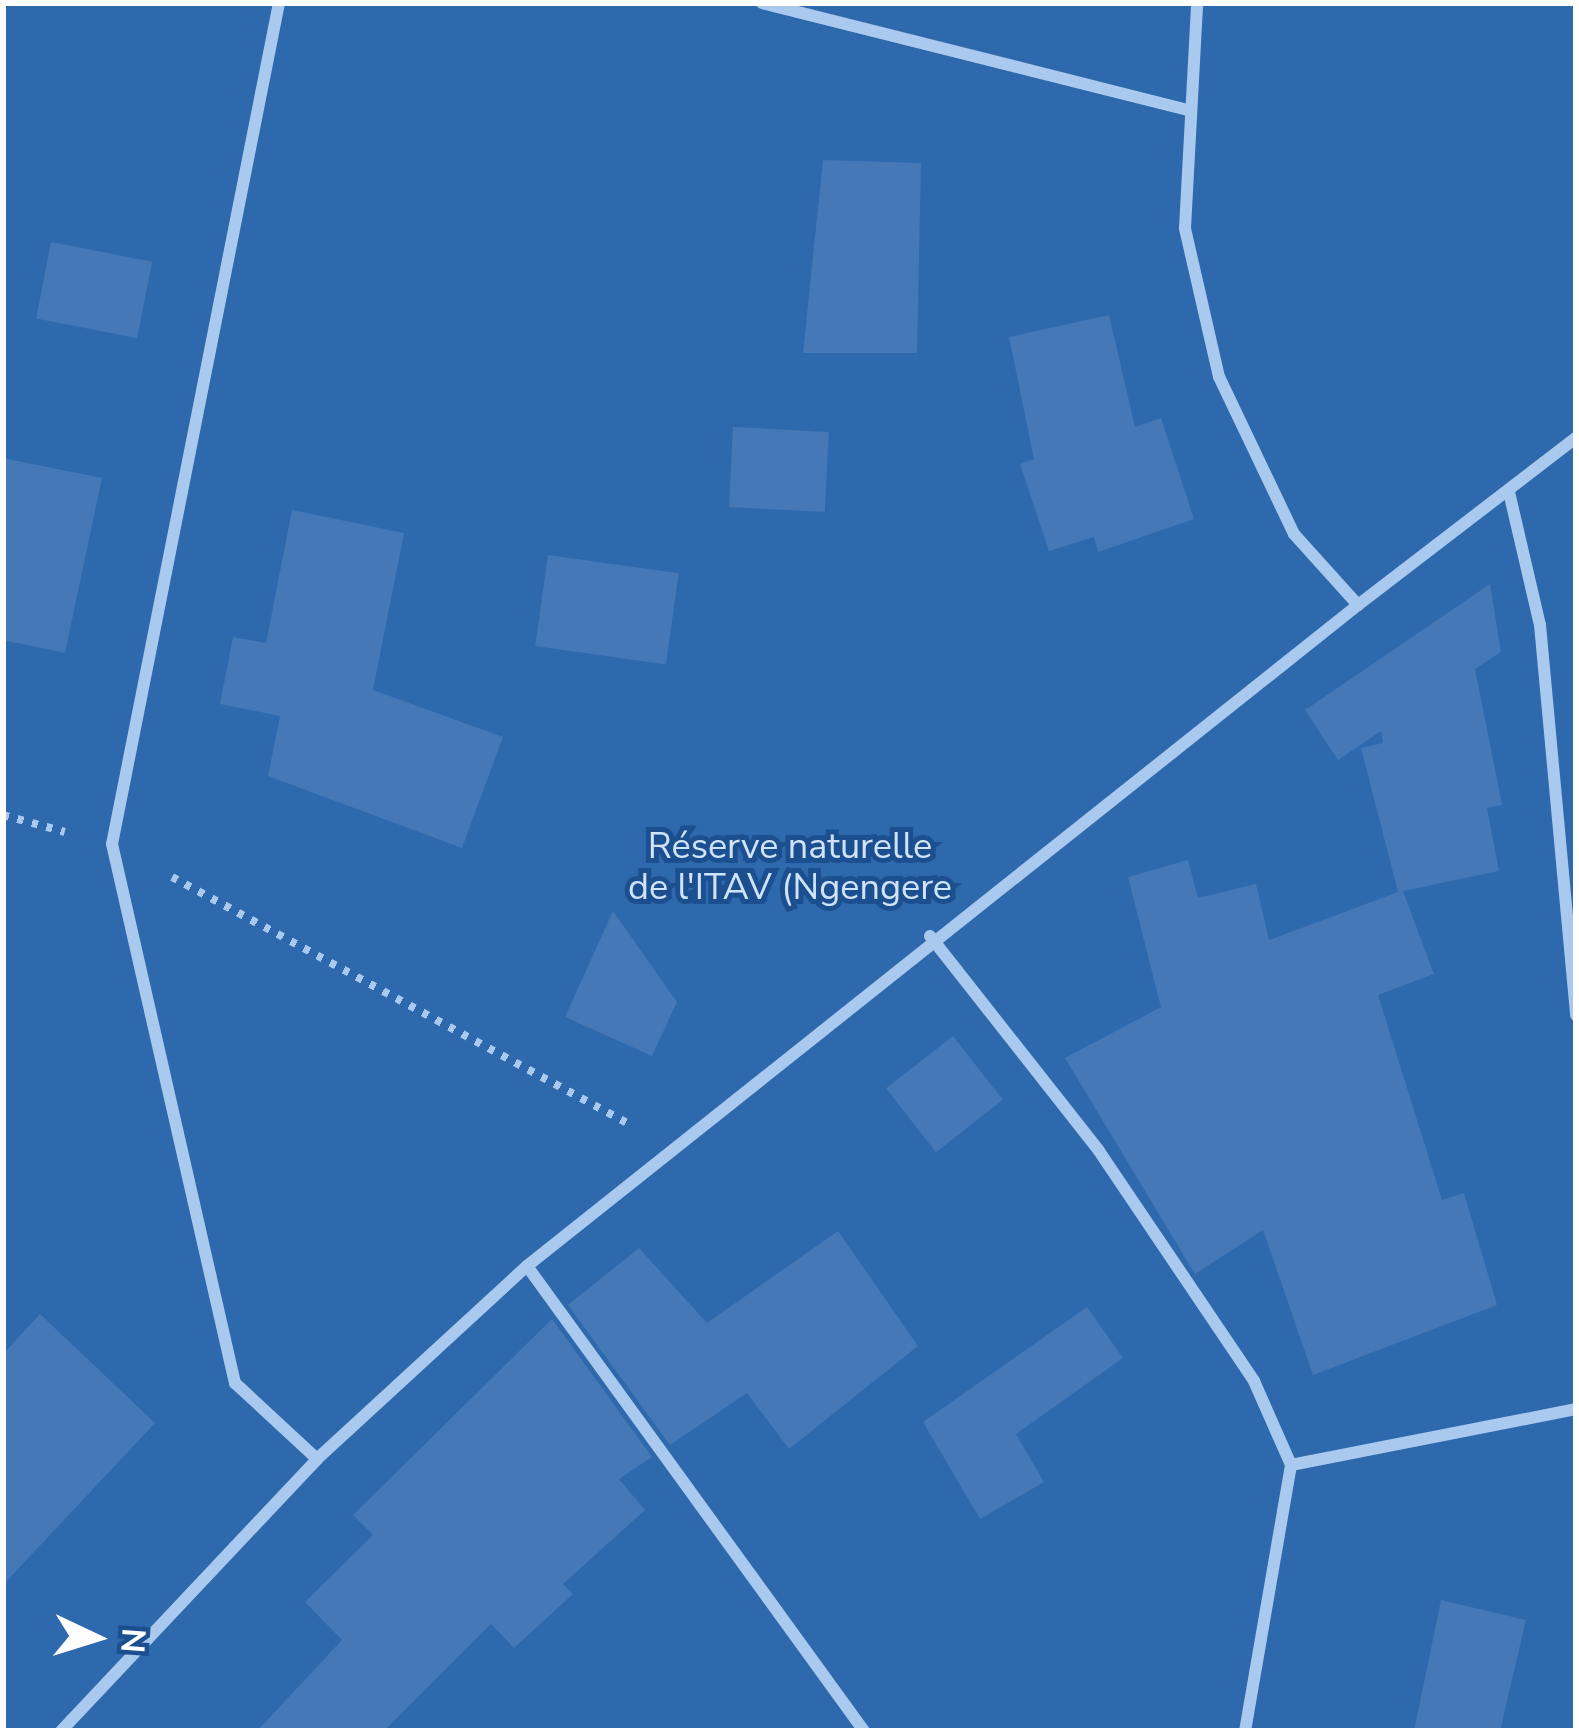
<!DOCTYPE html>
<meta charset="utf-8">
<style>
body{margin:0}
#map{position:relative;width:1579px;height:1734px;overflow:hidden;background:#1b4f8f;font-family:"Nunito Sans",sans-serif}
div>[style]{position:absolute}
.green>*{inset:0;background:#2e69ad;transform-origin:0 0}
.building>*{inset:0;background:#4478b7;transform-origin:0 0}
.path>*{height:8px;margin-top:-4px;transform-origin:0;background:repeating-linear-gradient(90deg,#a9c9ee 0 6px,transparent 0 15px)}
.street>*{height:12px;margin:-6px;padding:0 6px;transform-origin:6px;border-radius:6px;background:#a9c9ee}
span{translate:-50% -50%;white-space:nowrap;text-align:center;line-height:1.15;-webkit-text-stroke:10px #1b4f8f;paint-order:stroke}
.park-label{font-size:36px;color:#cfe3fa}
.frame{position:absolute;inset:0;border:6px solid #fff;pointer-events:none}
.north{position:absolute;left:36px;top:1578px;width:120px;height:120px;-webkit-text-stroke:9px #1b4f8f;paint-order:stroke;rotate:94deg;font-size:33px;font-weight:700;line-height:48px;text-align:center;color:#fff}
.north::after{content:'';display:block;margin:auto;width:42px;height:54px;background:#fff;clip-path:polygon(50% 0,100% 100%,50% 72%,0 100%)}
</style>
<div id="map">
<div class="green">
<div style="left:3px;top:3px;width:1573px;height:1728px"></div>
</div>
<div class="building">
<div style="clip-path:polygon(823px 160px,921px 163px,917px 353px,803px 353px)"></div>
<div style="left:51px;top:242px;width:103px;height:78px;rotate:11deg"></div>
<div style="clip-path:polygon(1109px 315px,1135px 427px,1161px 418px,1194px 519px,1098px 552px,1094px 537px,1049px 551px,1020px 464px,1034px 459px,1009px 337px)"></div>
<div style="left:733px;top:427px;width:96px;height:80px;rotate:3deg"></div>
<div style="clip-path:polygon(3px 458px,102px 478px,65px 653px,3px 640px)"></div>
<div style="clip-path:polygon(292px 510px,404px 533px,373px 690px,503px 737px,462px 848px,268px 776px,280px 716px,220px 704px,233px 637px,266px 643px)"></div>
<div style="left:548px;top:555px;width:132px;height:92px;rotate:8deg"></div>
<div style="clip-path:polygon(1490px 584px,1501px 652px,1475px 669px,1502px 805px,1487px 808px,1499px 871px,1403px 891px,1434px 974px,1378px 995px,1442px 1200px,1464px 1193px,1497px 1305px,1313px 1375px,1263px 1230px,1195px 1274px,1065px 1058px,1161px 1007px,1128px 877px,1188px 860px,1198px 898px,1256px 884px,1269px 940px,1398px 892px,1361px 748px,1383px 743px,1381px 731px,1338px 760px,1305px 710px)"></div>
<div style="clip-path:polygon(613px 911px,677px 1002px,652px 1056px,565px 1017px)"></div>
<div style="left:953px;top:1036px;width:81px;height:85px;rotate:52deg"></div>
<div style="clip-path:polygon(838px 1231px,918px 1346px,789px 1449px,747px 1393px,670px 1445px,568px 1305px,639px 1248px,707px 1323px)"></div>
<div style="clip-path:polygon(1087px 1307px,1123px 1358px,1016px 1434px,1044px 1482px,980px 1519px,923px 1422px)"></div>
<div style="clip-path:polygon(40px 1314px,155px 1423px,3px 1585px,3px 1354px)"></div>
<div style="clip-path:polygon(552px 1319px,652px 1457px,619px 1479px,645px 1510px,563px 1584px,573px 1594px,514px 1648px,491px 1624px,384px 1731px,257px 1731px,342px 1640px,305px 1602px,373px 1535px,353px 1515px)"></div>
<div style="clip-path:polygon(1441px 1600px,1526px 1620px,1500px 1731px,1414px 1731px)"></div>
</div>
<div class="path">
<div style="left:3px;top:815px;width:64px;rotate:15.3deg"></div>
<div style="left:172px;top:877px;width:519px;rotate:28.39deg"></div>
</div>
<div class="street">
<div style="left:279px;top:3px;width:857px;rotate:101.23deg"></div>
<div style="left:112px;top:844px;width:553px;rotate:77.15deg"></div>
<div style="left:235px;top:1383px;width:112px;rotate:42.8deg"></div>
<div style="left:762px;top:3px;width:438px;rotate:14.1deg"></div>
<div style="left:1509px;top:492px;width:137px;rotate:76.9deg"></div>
<div style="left:1540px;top:625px;width:392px;rotate:84.7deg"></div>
<div style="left:1358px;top:605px;width:275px;rotate:-37.5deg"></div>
<div style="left:930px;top:936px;width:273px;rotate:51.8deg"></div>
<div style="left:1099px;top:1151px;width:277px;rotate:56deg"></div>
<div style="left:1254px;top:1381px;width:92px;rotate:66.2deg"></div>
<div style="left:1291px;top:1465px;width:270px;rotate:99.8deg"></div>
<div style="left:527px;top:1266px;width:574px;rotate:54.07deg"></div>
<div style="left:1291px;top:1465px;width:290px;rotate:-11.1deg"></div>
<div style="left:61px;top:1731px;width:374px;rotate:-46.7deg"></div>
<div style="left:317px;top:1459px;width:285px;rotate:-42.6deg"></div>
<div style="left:527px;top:1266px;width:1062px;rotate:-38.5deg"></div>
<div style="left:1358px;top:605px;width:96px;rotate:-132deg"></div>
<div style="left:1294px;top:534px;width:174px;rotate:-115.5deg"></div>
<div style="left:1219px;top:377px;width:153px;rotate:-102.9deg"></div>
<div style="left:1185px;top:228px;width:225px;rotate:-86.9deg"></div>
</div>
<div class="park-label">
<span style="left:790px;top:867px">Réserve naturelle<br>de l'ITAV (Ngengere</span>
</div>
<div class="frame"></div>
<div class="north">N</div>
</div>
